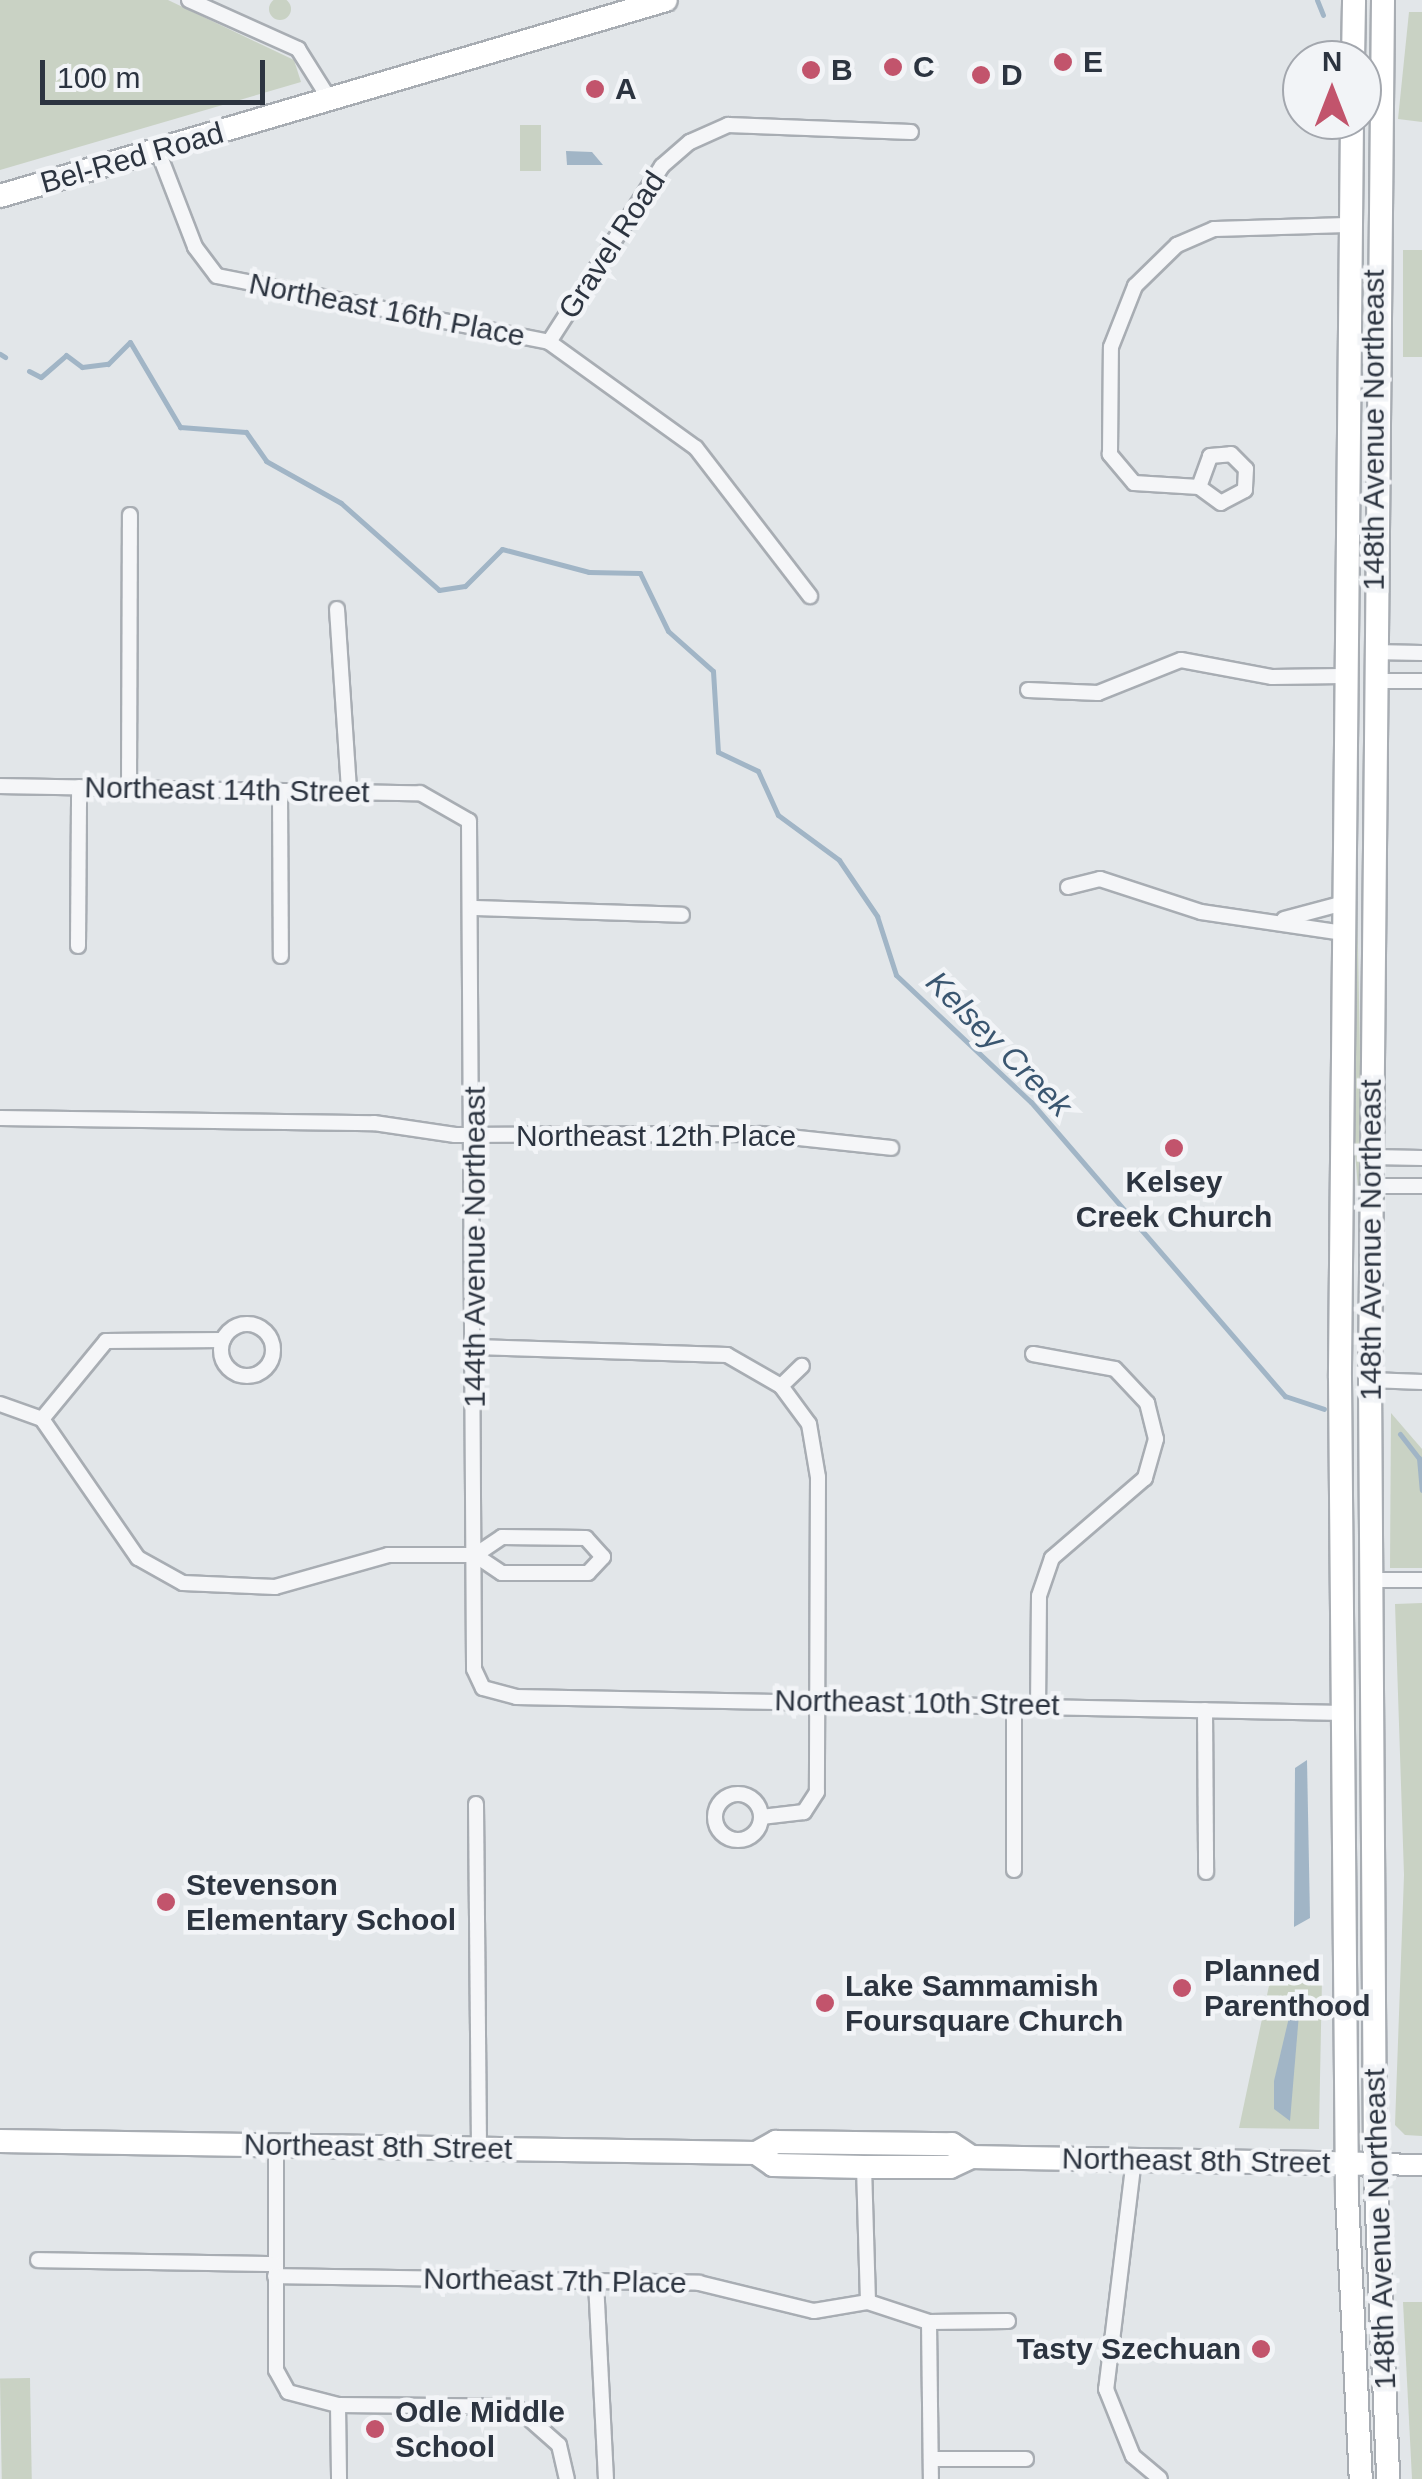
<!DOCTYPE html>
<style>
body{margin:0}
#map{position:relative;width:1422px;height:2479px;overflow:hidden;background:#e2e6e9;font-family:Helvetica,sans-serif}
div>[style]{position:absolute}
.green>*{inset:0;background:#c9d2c4;transform-origin:0 0}
.round{border-radius:50%}
.water>*{inset:0;background:#a1b5c6}
.stream>*{height:5px;margin:-2.5px;padding:0 2.5px;transform-origin:2.5px;border-radius:2.5px;background:#a1b5c6}
.roads{filter:drop-shadow(2px 0 #a8adb3) drop-shadow(-2px 0 #a8adb3) drop-shadow(0 2px #a8adb3) drop-shadow(0 -2px #a8adb3)}
.street>*{height:14px;margin:-7px;padding:0 7px;transform-origin:7px;border-radius:7px;background:#f5f6f8}
.street>.ring{margin:-7px;padding:0;box-sizing:content-box;background:none;border:14px solid #f5f6f8;border-radius:50%}
.secondary>*{height:20px;margin:-10px;padding:0 10px;transform-origin:10px;border-radius:10px;background:#fff}
.primary>*{height:22px;margin:-11px;padding:0 11px;transform-origin:11px;border-radius:11px;background:#fff}
.dots>*{width:28px;height:28px;translate:-50% -50%;box-sizing:border-box;border:5px solid #f2f4f7;border-radius:50%}
span{translate:-50% -50%;white-space:nowrap;text-align:center;line-height:1.15;-webkit-text-stroke:9px #f2f4f7;paint-order:stroke}
.poi-label{font-size:30px;color:#2c3440;font-weight:700}
.left{translate:0 -50%;text-align:left}
.right{translate:-100% -50%;text-align:right}
.street-label{font-size:30px;color:#2c3440}
.water-label{font-size:32px;color:#3a5670;font-style:italic}
.north{position:absolute;left:1282px;top:40px;width:100px;height:100px;box-sizing:border-box;background:#f2f4f7;border:2px solid #a3a7ae;border-radius:50%;rotate:0deg;font-size:28px;font-weight:700;line-height:40px;text-align:center;color:#2c3440}
.north::after{content:'';display:block;margin:auto;width:35px;height:45px;background:#c2546c;clip-path:polygon(50% 0,100% 100%,50% 72%,0 100%)}
.scale{position:absolute;left:40px;top:60px;width:225px;height:45px;box-sizing:border-box;border:5px solid #2c3440;border-top:0;padding-left:12px;font-size:30px;line-height:35px;white-space:nowrap;color:#2c3440;-webkit-text-stroke:8px #f2f4f7;paint-order:stroke}
</style>
<div id="map">
<div class="green">
<div class="round" style="left:269px;top:-2px;width:22px;height:22px"></div>
<div style="clip-path:polygon(0 0,168px 0,294px 60px,301px 82px,0 170px)"></div>
<div style="clip-path:polygon(1409px 12px,1422px 12px,1422px 122px,1398px 119px)"></div>
<div style="left:520px;top:125px;width:21px;height:46px"></div>
<div style="left:1403px;top:250px;width:19px;height:107px"></div>
<div style="clip-path:polygon(1356px 842px,1363px 1210px,1360px 1213px,1350px 1091px)"></div>
<div style="clip-path:polygon(1391px 1413px,1422px 1449px,1422px 1568px,1390px 1568px)"></div>
<div style="clip-path:polygon(1422px 1603px,1422px 2136px,1405px 2135px,1395px 2125px,1404px 1875px,1395px 1604px)"></div>
<div style="clip-path:polygon(1322px 1978px,1319px 2129px,1239px 2128px,1270px 1981px)"></div>
<div style="clip-path:polygon(1422px 2302px,1422px 2479px,1412px 2479px,1403px 2302px)"></div>
<div style="left:30px;top:2378px;width:101px;height:30px;rotate:89deg"></div>
</div>
<div class="water">
<div style="clip-path:polygon(566px 151px,592px 152px,603px 165px,567px 165px)"></div>
<div style="clip-path:polygon(1307px 1760px,1310px 1918px,1294px 1927px,1295px 1768px)"></div>
<div style="clip-path:polygon(1295px 1992px,1300px 2002px,1290px 2121px,1274px 2109px,1274px 2081px)"></div>
</div>
<div class="stream">
<div style="left:1317px;top:0;width:16px;rotate:68deg"></div>
<div style="left:0;top:354px;width:6px;rotate:31deg"></div>
<div style="left:29px;top:371px;width:13px;rotate:27deg"></div>
<div style="left:41px;top:377px;width:33px;rotate:-41deg"></div>
<div style="left:66px;top:355px;width:20px;rotate:37deg"></div>
<div style="left:82px;top:367px;width:26px;rotate:-7deg"></div>
<div style="left:108px;top:364px;width:31px;rotate:-45deg"></div>
<div style="left:130px;top:342px;width:99px;rotate:59.5deg"></div>
<div style="left:180px;top:427px;width:66px;rotate:4.3deg"></div>
<div style="left:246px;top:432px;width:35px;rotate:55deg"></div>
<div style="left:266px;top:461px;width:86px;rotate:29.2deg"></div>
<div style="left:341px;top:503px;width:131px;rotate:41.6deg"></div>
<div style="left:439px;top:590px;width:26px;rotate:-9deg"></div>
<div style="left:465px;top:586px;width:52px;rotate:-45deg"></div>
<div style="left:502px;top:549px;width:90px;rotate:14.8deg"></div>
<div style="left:589px;top:572px;width:51px;rotate:1.1deg"></div>
<div style="left:640px;top:573px;width:64px;rotate:64.2deg"></div>
<div style="left:668px;top:631px;width:60px;rotate:41.6deg"></div>
<div style="left:713px;top:671px;width:81px;rotate:86.5deg"></div>
<div style="left:718px;top:752px;width:44px;rotate:25.4deg"></div>
<div style="left:758px;top:771px;width:48px;rotate:65.6deg"></div>
<div style="left:778px;top:815px;width:76px;rotate:36.4deg"></div>
<div style="left:839px;top:860px;width:68px;rotate:55.8deg"></div>
<div style="left:877px;top:916px;width:62px;rotate:72.1deg"></div>
<div style="left:896px;top:975px;width:185px;rotate:43.3deg"></div>
<div style="left:1031px;top:1102px;width:389px;rotate:49.2deg"></div>
<div style="left:1285px;top:1396px;width:41px;rotate:18.4deg"></div>
<div style="left:1400px;top:1434px;width:31px;rotate:52deg"></div>
<div style="left:1419px;top:1458px;width:32px;rotate:85deg"></div>
</div>
<div class="roads">
<div class="street">
<div style="left:189px;top:0;width:120px;rotate:24.2deg"></div>
<div style="left:298px;top:49px;width:60px;rotate:57.9deg"></div>
<div style="left:158px;top:151px;width:103px;rotate:68.9deg"></div>
<div style="left:195px;top:247px;width:36px;rotate:53deg"></div>
<div style="left:217px;top:276px;width:338px;rotate:11.2deg"></div>
<div style="left:549px;top:342px;width:181px;rotate:35.8deg"></div>
<div style="left:696px;top:448px;width:187px;rotate:52.4deg"></div>
<div style="left:549px;top:342px;width:209px;rotate:-57.3deg"></div>
<div style="left:662px;top:166px;width:37px;rotate:-41deg"></div>
<div style="left:690px;top:142px;width:42px;rotate:-24.1deg"></div>
<div style="left:728px;top:125px;width:183px;rotate:2.2deg"></div>
<div style="left:1199px;top:487px;width:33px;rotate:-70deg"></div>
<div style="left:1210px;top:456px;width:21px;rotate:-5deg"></div>
<div style="left:1231px;top:454px;width:21px;rotate:45deg"></div>
<div style="left:1246px;top:469px;width:21px;rotate:93deg"></div>
<div style="left:1245px;top:490px;width:27px;rotate:152deg"></div>
<div style="left:1221px;top:503px;width:27px;rotate:-144deg"></div>
<div style="left:1199px;top:487px;width:65px;rotate:-176.5deg"></div>
<div style="left:1134px;top:483px;width:38px;rotate:-130deg"></div>
<div style="left:1110px;top:454px;width:107px;rotate:-89.5deg"></div>
<div style="left:1111px;top:347px;width:66px;rotate:-68.5deg"></div>
<div style="left:1135px;top:286px;width:59px;rotate:-44.3deg"></div>
<div style="left:1177px;top:245px;width:40px;rotate:-23.4deg"></div>
<div style="left:1214px;top:229px;width:134px;rotate:-1.7deg"></div>
<div style="left:337px;top:609px;width:182px;rotate:86.2deg"></div>
<div style="left:1373px;top:652px;width:49px;rotate:1.2deg"></div>
<div style="left:1373px;top:681px;width:49px"></div>
<div style="left:1028px;top:690px;width:70px;rotate:2.5deg"></div>
<div style="left:1098px;top:693px;width:89px;rotate:-21.7deg"></div>
<div style="left:1181px;top:660px;width:93px;rotate:10.6deg"></div>
<div style="left:1272px;top:677px;width:71px;rotate:-0.8deg"></div>
<div style="left:0;top:786px;width:420px;rotate:1deg"></div>
<div style="left:420px;top:793px;width:56px;rotate:29.7deg"></div>
<div style="left:469px;top:821px;width:848px;rotate:89.66deg"></div>
<div style="left:474px;top:1669px;width:21px;rotate:65deg"></div>
<div style="left:483px;top:1688px;width:34px;rotate:15deg"></div>
<div style="left:516px;top:1697px;width:829px;rotate:1.11deg"></div>
<div style="left:129px;top:788px;width:273px;rotate:-89.8deg"></div>
<div style="left:280px;top:791px;width:165px;rotate:89.7deg"></div>
<div style="left:1068px;top:887px;width:33px;rotate:-14deg"></div>
<div style="left:1100px;top:879px;width:106px;rotate:18.1deg"></div>
<div style="left:1201px;top:912px;width:144px;rotate:8.4deg"></div>
<div style="left:475px;top:908px;width:207px;rotate:1.9deg"></div>
<div style="left:1284px;top:919px;width:62px;rotate:-14.9deg"></div>
<div style="left:78px;top:946px;width:159px;rotate:-89.6deg"></div>
<div style="left:0;top:1118px;width:374px;rotate:0.8deg"></div>
<div style="left:374px;top:1123px;width:82px;rotate:8.4deg"></div>
<div style="left:455px;top:1135px;width:306px;rotate:-0.2deg"></div>
<div style="left:761px;top:1134px;width:131px;rotate:6.1deg"></div>
<div style="left:1372px;top:1157px;width:50px;rotate:1.1deg"></div>
<div style="left:1373px;top:1186px;width:49px"></div>
<div class="ring" style="left:221px;top:1324px;width:38px;height:38px"></div>
<div style="left:475px;top:1347px;width:252px;rotate:1.8deg"></div>
<div style="left:727px;top:1355px;width:62px;rotate:29.9deg"></div>
<div style="left:781px;top:1386px;width:47px;rotate:53.6deg"></div>
<div style="left:809px;top:1424px;width:54px;rotate:80.4deg"></div>
<div style="left:818px;top:1477px;width:315px;rotate:90.2deg"></div>
<div style="left:817px;top:1792px;width:24px;rotate:123deg"></div>
<div style="left:804px;top:1812px;width:43px;rotate:173.4deg"></div>
<div style="left:1033px;top:1354px;width:83px;rotate:10.4deg"></div>
<div style="left:1115px;top:1369px;width:47px;rotate:46.7deg"></div>
<div style="left:1147px;top:1403px;width:37px;rotate:76deg"></div>
<div style="left:1156px;top:1439px;width:41px;rotate:105.8deg"></div>
<div style="left:1145px;top:1478px;width:123px;rotate:139.3deg"></div>
<div style="left:1052px;top:1558px;width:40px;rotate:108.9deg"></div>
<div style="left:1039px;top:1596px;width:109px;rotate:90.5deg"></div>
<div style="left:1370px;top:1380px;width:52px;rotate:2.2deg"></div>
<div style="left:781px;top:1386px;width:29px;rotate:-44deg"></div>
<div style="left:0;top:1404px;width:45px;rotate:19.7deg"></div>
<div style="left:42px;top:1419px;width:169px;rotate:55.4deg"></div>
<div style="left:138px;top:1558px;width:51px;rotate:29.1deg"></div>
<div style="left:183px;top:1583px;width:92px;rotate:2.5deg"></div>
<div style="left:275px;top:1587px;width:117px;rotate:-15.8deg"></div>
<div style="left:388px;top:1555px;width:87px"></div>
<div style="left:475px;top:1555px;width:32px;rotate:34deg"></div>
<div style="left:502px;top:1573px;width:86px"></div>
<div style="left:588px;top:1573px;width:22px;rotate:-47deg"></div>
<div style="left:603px;top:1557px;width:25px;rotate:-132deg"></div>
<div style="left:586px;top:1538px;width:84px;rotate:-179.3deg"></div>
<div style="left:502px;top:1537px;width:32px;rotate:146deg"></div>
<div style="left:42px;top:1419px;width:101px;rotate:-50.6deg"></div>
<div style="left:106px;top:1341px;width:117px;rotate:-0.5deg"></div>
<div style="left:1372px;top:1580px;width:50px"></div>
<div style="left:1205px;top:1710px;width:162px;rotate:89.6deg"></div>
<div class="ring" style="left:715px;top:1794px;width:32px;height:32px"></div>
<div style="left:476px;top:1804px;width:345px;rotate:89.5deg"></div>
<div style="left:1014px;top:1870px;width:165px;rotate:-90deg"></div>
<div style="left:276px;top:2146px;width:224px;rotate:90deg"></div>
<div style="left:276px;top:2370px;width:25px;rotate:61deg"></div>
<div style="left:288px;top:2392px;width:52px;rotate:14.6deg"></div>
<div style="left:338px;top:2405px;width:74px;rotate:89.2deg"></div>
<div style="left:1134px;top:2159px;width:232px;rotate:96.9deg"></div>
<div style="left:1106px;top:2389px;width:72px;rotate:68.1deg"></div>
<div style="left:1133px;top:2456px;width:35px;rotate:40deg"></div>
<div style="left:864px;top:2167px;width:135px;rotate:88.3deg"></div>
<div style="left:38px;top:2260px;width:237px;rotate:1deg"></div>
<div style="left:275px;top:2276px;width:424px;rotate:0.9deg"></div>
<div style="left:699px;top:2283px;width:118px;rotate:13.7deg"></div>
<div style="left:814px;top:2311px;width:55px;rotate:-9.5deg"></div>
<div style="left:868px;top:2302px;width:64px;rotate:18.2deg"></div>
<div style="left:929px;top:2322px;width:79px;rotate:-0.7deg"></div>
<div style="left:596px;top:2282px;width:197px;rotate:87.1deg"></div>
<div style="left:929px;top:2322px;width:157px;rotate:89.3deg"></div>
<div style="left:338px;top:2405px;width:178px;rotate:0.6deg"></div>
<div style="left:516px;top:2407px;width:57px;rotate:41.5deg"></div>
<div style="left:559px;top:2445px;width:35px;rotate:77deg"></div>
<div style="left:931px;top:2459px;width:95px"></div>
</div>
<div class="secondary">
<div style="left:1375px;top:2164px;width:47px;rotate:1.2deg"></div>
</div>
<div class="primary">
<div style="left:1383px;top:0;width:1380px;rotate:90.54deg"></div>
<div style="left:1370px;top:1380px;width:784px;rotate:89.63deg"></div>
<div style="left:1375px;top:2164px;width:315px;rotate:87.6deg"></div>
<div style="left:1353px;top:60px;width:60px;rotate:-89deg"></div>
<div style="left:1352px;top:120px;width:1258px;rotate:90.55deg"></div>
<div style="left:1340px;top:1378px;width:819px;rotate:89.51deg"></div>
<div style="left:1347px;top:2197px;width:282px;rotate:87.2deg"></div>
<div style="left:0;top:196px;width:694px;rotate:-16.4deg"></div>
<div style="left:0;top:2141px;width:756px;rotate:0.91deg"></div>
<div style="left:756px;top:2153px;width:23px;rotate:-29deg"></div>
<div style="left:776px;top:2142px;width:176px;rotate:0.7deg"></div>
<div style="left:952px;top:2144px;width:23px;rotate:34deg"></div>
<div style="left:756px;top:2153px;width:21px;rotate:35deg"></div>
<div style="left:773px;top:2165px;width:91px;rotate:1.3deg"></div>
<div style="left:864px;top:2167px;width:86px"></div>
<div style="left:950px;top:2167px;width:23px;rotate:-25deg"></div>
<div style="left:971px;top:2157px;width:390px;rotate:1deg"></div>
</div>
</div>
<div class="dots">
<div style="left:1063px;top:62px;background:#c2546c"></div>
<div style="left:893px;top:67px;background:#c2546c"></div>
<div style="left:811px;top:70px;background:#c2546c"></div>
<div style="left:981px;top:75px;background:#c2546c"></div>
<div style="left:595px;top:89px;background:#c2546c"></div>
<div style="left:1174px;top:1148px;background:#c2546c"></div>
<div style="left:166px;top:1902px;background:#c2546c"></div>
<div style="left:1182px;top:1988px;background:#c2546c"></div>
<div style="left:825px;top:2003px;background:#c2546c"></div>
<div style="left:1261px;top:2349px;background:#c2546c"></div>
<div style="left:375px;top:2429px;background:#c2546c"></div>
</div>
<div class="poi-label">
<span class="left" style="left:1083px;top:62px">E</span>
<span class="left" style="left:913px;top:67px">C</span>
<span class="left" style="left:831px;top:70px">B</span>
<span class="left" style="left:1001px;top:75px">D</span>
<span class="left" style="left:615px;top:89px">A</span>
<span style="left:1174px;top:1199px">Kelsey<br>Creek Church</span>
<span class="left" style="left:186px;top:1902px">Stevenson<br>Elementary School</span>
<span class="left" style="left:1204px;top:1988px">Planned<br>Parenthood</span>
<span class="left" style="left:845px;top:2003px">Lake Sammamish<br>Foursquare Church</span>
<span class="right" style="left:1241px;top:2349px">Tasty Szechuan</span>
<span class="left" style="left:395px;top:2429px">Odle Middle<br>School</span>
</div>
<div class="street-label">
<span style="left:132px;top:158px;rotate:-16deg">Bel-Red Road</span>
<span style="left:612px;top:245px;rotate:-57deg">Gravel Road</span>
<span style="left:387px;top:310px;rotate:11deg">Northeast 16th Place</span>
<span style="left:1374px;top:430px;rotate:-90deg">148th Avenue Northeast</span>
<span style="left:227px;top:790px;rotate:1deg">Northeast 14th Street</span>
<span style="left:656px;top:1136px">Northeast 12th Place</span>
<span style="left:1371px;top:1240px;rotate:-90deg">148th Avenue Northeast</span>
<span style="left:475px;top:1247px;rotate:-90deg">144th Avenue Northeast</span>
<span style="left:917px;top:1703px;rotate:1deg">Northeast 10th Street</span>
<span style="left:378px;top:2147px;rotate:1deg">Northeast 8th Street</span>
<span style="left:1196px;top:2161px;rotate:1deg">Northeast 8th Street</span>
<span style="left:1380px;top:2229px;rotate:-92deg">148th Avenue Northeast</span>
<span style="left:555px;top:2281px;rotate:1deg">Northeast 7th Place</span>
</div>
<div class="water-label">
<span style="left:999px;top:1044px;rotate:45deg">Kelsey Creek</span>
</div>
<div class="north">N</div>
<div class="scale">100 m</div>
</div>
